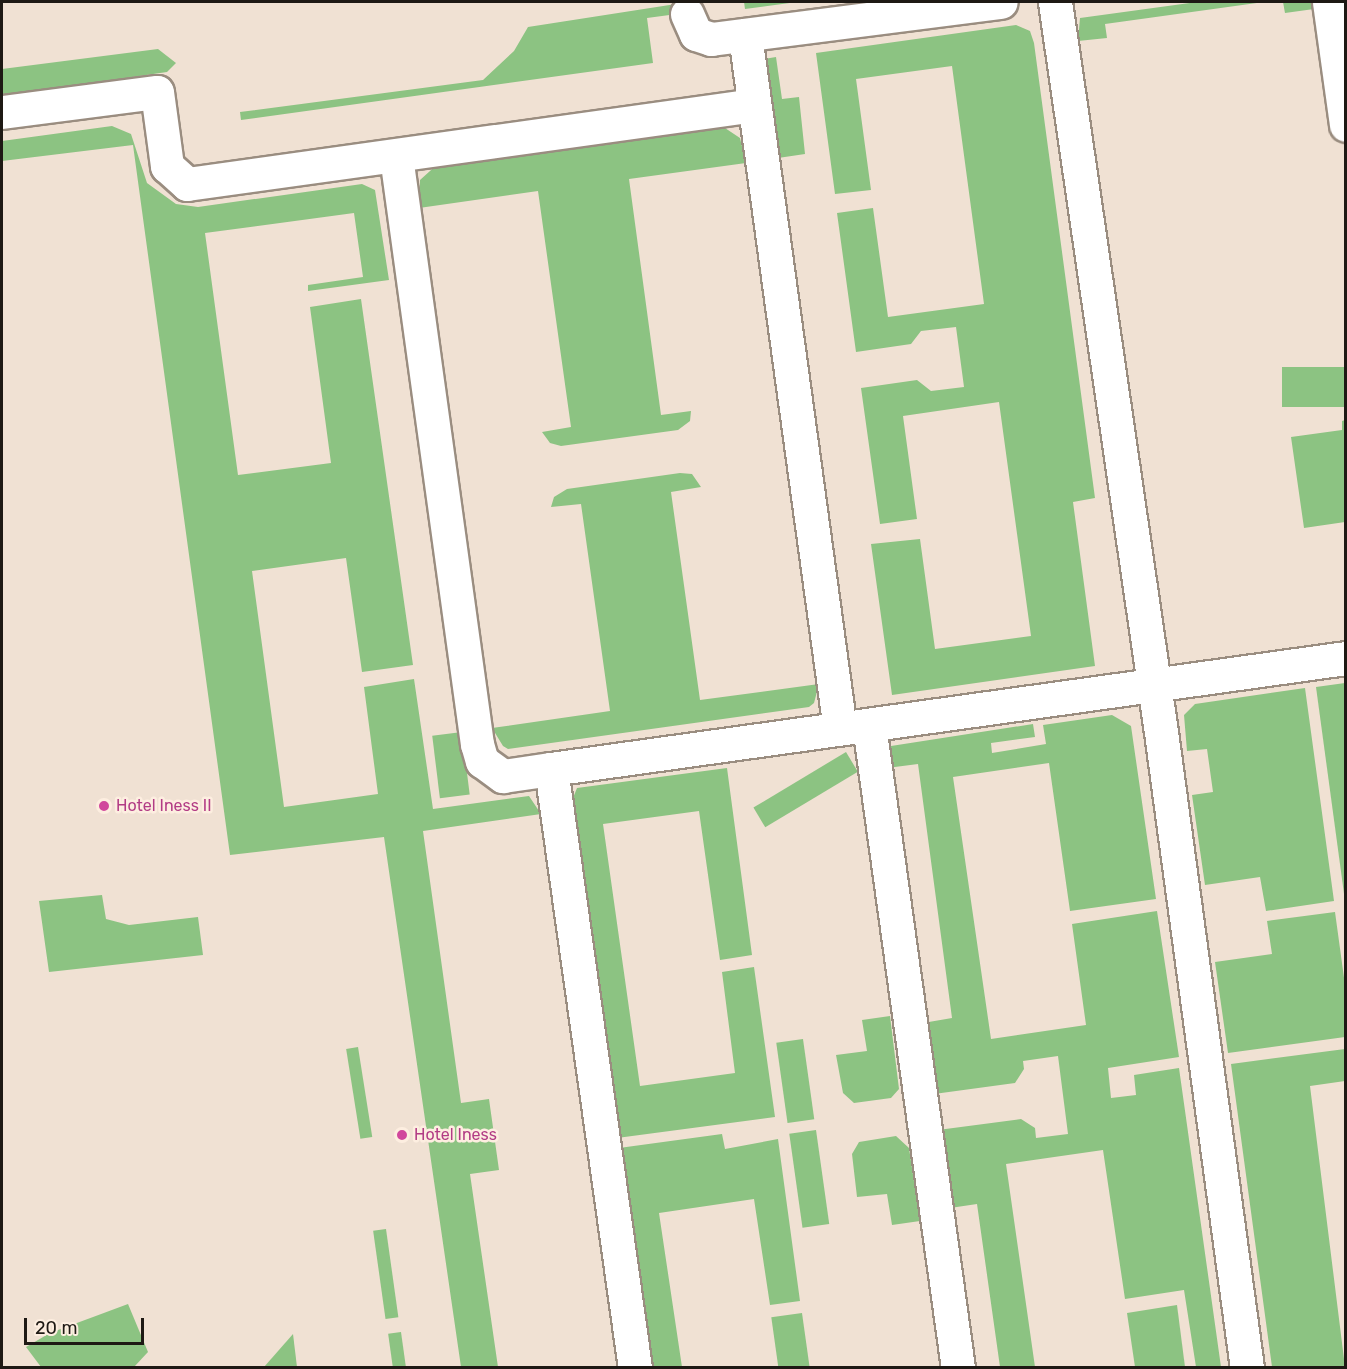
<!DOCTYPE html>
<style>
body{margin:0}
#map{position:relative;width:1347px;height:1369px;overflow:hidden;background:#f0e1d3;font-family:Rubik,sans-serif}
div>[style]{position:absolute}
.green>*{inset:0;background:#8cc382;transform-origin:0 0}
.roads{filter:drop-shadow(2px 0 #9a8d80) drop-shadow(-2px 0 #9a8d80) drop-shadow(0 2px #9a8d80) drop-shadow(0 -2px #9a8d80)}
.minor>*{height:33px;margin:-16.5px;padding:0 16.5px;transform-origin:16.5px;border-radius:16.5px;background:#fff}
.dots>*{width:16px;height:16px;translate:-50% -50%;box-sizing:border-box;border:3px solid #fdeee0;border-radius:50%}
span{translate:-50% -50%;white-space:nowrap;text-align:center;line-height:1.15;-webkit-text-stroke:5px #fdeee0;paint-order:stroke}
.hotel-label{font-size:16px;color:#b23c85}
.left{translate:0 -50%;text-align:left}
.frame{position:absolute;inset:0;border:3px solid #1e1914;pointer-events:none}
.scale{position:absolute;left:24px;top:1318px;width:120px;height:27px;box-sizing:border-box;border:3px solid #1e1914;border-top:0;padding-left:8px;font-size:18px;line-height:21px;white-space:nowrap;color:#1e1914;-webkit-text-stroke:4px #fdeee0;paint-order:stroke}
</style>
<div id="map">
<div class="green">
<div style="clip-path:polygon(744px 2px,797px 2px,745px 9px)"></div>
<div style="clip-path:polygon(1197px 2px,1264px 2px,1105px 24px,1107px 38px,1078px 41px,1080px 18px)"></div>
<div style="clip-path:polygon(1283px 2px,1312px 2px,1314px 9px,1285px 13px)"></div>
<div style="clip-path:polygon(676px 4px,677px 14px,647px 18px,653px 63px,241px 120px,240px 112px,483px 80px,514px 51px,528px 27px)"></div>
<div style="clip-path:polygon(1016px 25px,1030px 31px,1034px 43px,1095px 498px,1073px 502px,1095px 666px,892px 695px,871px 544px,920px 539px,935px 649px,1031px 636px,999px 402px,903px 416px,917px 519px,880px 524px,861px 388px,917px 380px,931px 391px,964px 387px,956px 327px,921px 331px,911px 344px,856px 352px,837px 213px,873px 208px,888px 317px,984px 304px,952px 66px,856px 79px,871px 190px,835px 194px,816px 53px)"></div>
<div style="clip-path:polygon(158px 49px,176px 63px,167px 72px,2px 96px,2px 69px)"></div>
<div style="clip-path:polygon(776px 57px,782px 99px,799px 97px,805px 154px,778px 158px,764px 59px)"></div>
<div style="clip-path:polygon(112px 126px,131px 134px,147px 183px,176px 204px,198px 207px,362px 184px,375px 190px,389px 280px,308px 291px,308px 285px,363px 277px,354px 213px,205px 233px,238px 475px,331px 463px,310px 307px,361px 299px,413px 665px,362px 672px,346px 558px,252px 571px,284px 807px,378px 794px,364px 687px,414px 679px,433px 809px,529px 796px,541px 814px,423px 831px,461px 1103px,489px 1099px,499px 1170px,470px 1174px,498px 1367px,461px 1367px,384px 837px,230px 855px,133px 145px,2px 161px,2px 141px)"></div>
<div style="clip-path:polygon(722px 126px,740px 138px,746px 163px,629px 179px,661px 415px,691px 411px,690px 421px,678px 430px,561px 446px,550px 443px,542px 432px,571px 427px,538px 191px,419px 208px,420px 180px,440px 162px)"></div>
<div style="left:1345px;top:367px;width:40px;height:63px;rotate:90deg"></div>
<div style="clip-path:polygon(1345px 420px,1345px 522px,1304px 528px,1291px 437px,1342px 430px,1342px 421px)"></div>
<div style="clip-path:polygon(680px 473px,692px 474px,701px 487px,671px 492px,700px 700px,819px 684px,814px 703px,809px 707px,508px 749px,503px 746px,492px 728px,610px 711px,581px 504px,551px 507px,554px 497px,567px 489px)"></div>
<div style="clip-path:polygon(1345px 683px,1346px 683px,1345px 901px,1316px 687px)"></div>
<div style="clip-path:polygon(1305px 688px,1334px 901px,1266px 911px,1260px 877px,1205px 885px,1192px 795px,1213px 792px,1207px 749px,1187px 751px,1184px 715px,1195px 704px)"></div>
<div style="clip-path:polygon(1112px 715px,1131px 726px,1156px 899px,1070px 911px,1049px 763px,953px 777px,991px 1039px,1086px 1025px,1072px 924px,1157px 911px,1179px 1057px,1108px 1068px,1111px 1098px,1136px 1095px,1134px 1075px,1179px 1068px,1221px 1367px,1196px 1367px,1184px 1290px,1125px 1299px,1103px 1150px,1006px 1164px,1035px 1367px,1000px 1367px,977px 1204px,950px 1208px,938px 1130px,1021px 1119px,1035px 1128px,1036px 1138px,1068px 1134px,1058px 1056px,1023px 1061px,1024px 1069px,1015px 1083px,934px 1094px,923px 1023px,952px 1018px,918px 764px,887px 768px,886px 757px,891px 746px,1033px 724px,1035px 737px,991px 743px,992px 753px,1046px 744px,1043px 725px)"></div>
<div style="left:462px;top:732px;width:63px;height:30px;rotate:83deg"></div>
<div style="left:846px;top:752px;width:23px;height:108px;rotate:59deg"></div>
<div style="clip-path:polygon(727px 768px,752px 955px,720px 960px,699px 811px,603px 824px,640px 1086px,735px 1073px,722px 972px,754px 967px,775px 1117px,617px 1138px,571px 803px,577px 788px)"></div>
<div style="clip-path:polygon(102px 895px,106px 919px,129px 925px,198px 917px,203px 955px,49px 972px,39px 901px)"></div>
<div style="clip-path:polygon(1335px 912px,1345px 985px,1345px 1037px,1228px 1053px,1215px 962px,1272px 954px,1267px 921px)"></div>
<div style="clip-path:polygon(890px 1016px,899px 1089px,891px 1098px,854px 1103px,843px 1093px,836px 1055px,867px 1051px,862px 1020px)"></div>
<div style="left:803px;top:1039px;width:81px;height:27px;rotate:82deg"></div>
<div style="left:358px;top:1047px;width:91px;height:12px;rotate:81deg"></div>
<div style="clip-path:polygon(1345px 1049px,1345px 1081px,1310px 1086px,1345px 1367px,1272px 1367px,1231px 1064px)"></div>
<div style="left:816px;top:1130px;width:95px;height:27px;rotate:82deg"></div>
<div style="clip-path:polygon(722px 1134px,725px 1149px,778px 1139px,800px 1301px,770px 1305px,754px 1199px,659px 1213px,682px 1367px,649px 1367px,619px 1148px)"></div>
<div style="clip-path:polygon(896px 1136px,909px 1148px,920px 1221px,892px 1225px,887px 1194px,857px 1197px,852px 1154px,859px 1142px)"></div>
<div style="left:386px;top:1229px;width:89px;height:13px;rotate:82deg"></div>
<div style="clip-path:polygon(128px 1304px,148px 1352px,134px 1367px,41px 1367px,26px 1347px,50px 1333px)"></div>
<div style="clip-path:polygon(1177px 1305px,1185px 1367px,1135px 1367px,1127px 1313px)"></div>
<div style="left:802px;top:1313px;width:55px;height:31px;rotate:82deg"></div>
<div style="left:401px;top:1332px;width:35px;height:13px;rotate:82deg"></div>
<div style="clip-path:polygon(293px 1334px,297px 1367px,264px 1367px)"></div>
</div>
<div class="roads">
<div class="minor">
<div style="left:1055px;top:2px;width:738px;rotate:81.74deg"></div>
<div style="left:1161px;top:732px;width:642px;rotate:82.3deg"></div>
<div style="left:1329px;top:2px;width:124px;rotate:82.1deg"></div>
<div style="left:687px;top:14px;width:22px;rotate:66deg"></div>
<div style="left:696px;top:34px;width:16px;rotate:18deg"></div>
<div style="left:711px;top:39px;width:292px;rotate:-7.3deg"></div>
<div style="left:745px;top:35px;width:700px;rotate:82.21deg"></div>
<div style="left:2px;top:112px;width:156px;rotate:-7.4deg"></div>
<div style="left:157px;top:92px;width:75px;rotate:82.3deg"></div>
<div style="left:167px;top:166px;width:27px;rotate:42deg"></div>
<div style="left:187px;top:184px;width:572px;rotate:-7.93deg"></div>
<div style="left:396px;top:156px;width:594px;rotate:82.16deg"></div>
<div style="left:477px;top:744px;width:18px;rotate:74deg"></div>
<div style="left:482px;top:761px;width:26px;rotate:36deg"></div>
<div style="left:503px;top:776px;width:49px;rotate:-8.3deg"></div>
<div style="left:869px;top:725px;width:649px;rotate:82.12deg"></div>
<div style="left:635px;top:1368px;width:605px;rotate:-97.98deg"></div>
<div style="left:551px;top:769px;width:803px;rotate:-7.95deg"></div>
</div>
</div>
<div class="dots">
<div style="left:104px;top:806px;background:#d1479c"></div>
<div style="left:402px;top:1135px;background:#d1479c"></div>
</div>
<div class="hotel-label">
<span class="left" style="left:116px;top:806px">Hotel Iness II</span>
<span class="left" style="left:414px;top:1135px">Hotel Iness</span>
</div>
<div class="frame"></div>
<div class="scale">20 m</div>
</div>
